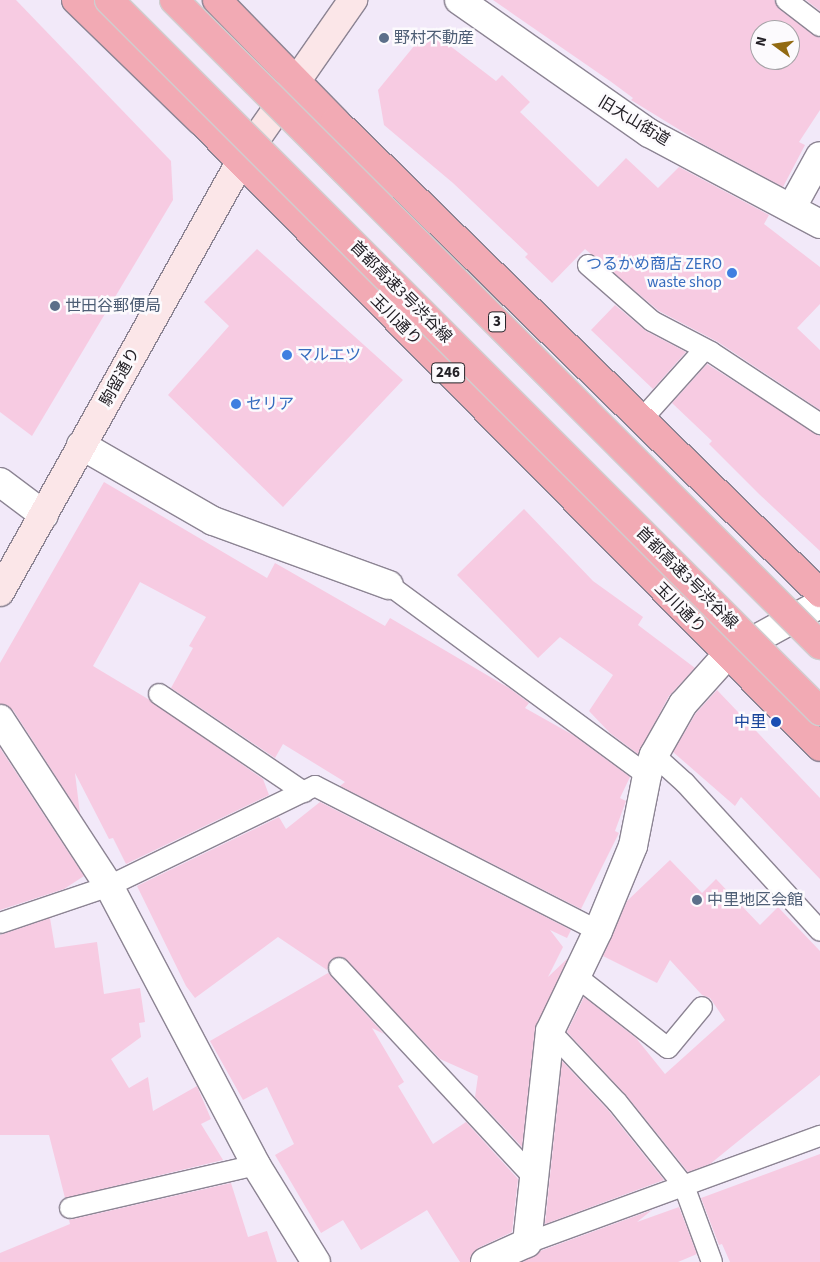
<!DOCTYPE html>
<meta charset="utf-8">
<style>
body{margin:0}
#map{position:relative;width:820px;height:1262px;overflow:hidden;background:#f2e9f9;font-family:"Source Sans 3","Noto Sans JP",sans-serif}
div>[style]{position:absolute}
.building>*{inset:0;background:#f7cbe2}
.roads{filter:drop-shadow(1px 0 #8c8493) drop-shadow(-1px 0 #8c8493) drop-shadow(0 1px #8c8493) drop-shadow(0 -1px #8c8493)}
.lane>*{height:20px;margin:-10px;padding:0 10px;transform-origin:10px;border-radius:10px;background:#fff}
.street>*{height:28px;margin:-14px;padding:0 14px;transform-origin:14px;border-radius:14px;background:#fff}
.secondary>*{height:28px;margin:-14px;padding:0 14px;transform-origin:14px;border-radius:14px;background:#fbe6e8}
.highway>*{height:28px;margin:-14px;padding:0 14px;transform-origin:14px;border-radius:14px;background:#f2aab4}
.bridges{filter:drop-shadow(1px 0 #cfcecf) drop-shadow(-1px 0 #cfcecf) drop-shadow(0 1px #cfcecf) drop-shadow(0 -1px #cfcecf)}
.highway-bridge>*{height:28px;margin:-14px;padding:0 14px;transform-origin:14px;border-radius:14px;background:#f2aab4}
.dots>*{width:14px;height:14px;translate:-50% -50%;box-sizing:border-box;border:2px solid #fcfafd;border-radius:50%}
span{translate:-50% -50%;white-space:nowrap;text-align:center;line-height:1.15;-webkit-text-stroke:5px #fcfafd;paint-order:stroke}
.shield-label span{padding:1px 4px;background:#fcfafd;border:1px solid;border-radius:4px;-webkit-text-stroke-width:0}
.shield-label{font-size:15px;color:#232026;font-weight:700}
.service-label{font-size:16px;color:#4e5e75}
.left{translate:0 -50%;text-align:left}
.street-label{font-size:16px;color:#232026}
.shop-label{font-size:16px;color:#366cbe}
.right{translate:-100% -50%;text-align:right}
.transit-label{font-size:16px;color:#164399}
.north{position:absolute;left:750px;top:20px;width:50px;height:50px;box-sizing:border-box;background:#fcfafd;border:1px solid #a5a3a7;border-radius:50%;rotate:284deg;font-size:14px;font-weight:700;line-height:20px;text-align:center;color:#232026}
.north::after{content:'';display:block;margin:auto;width:18px;height:22px;background:#926a12;clip-path:polygon(50% 0,100% 100%,50% 72%,0 100%)}
</style>
<div id="map">
<div class="building">
<div style="clip-path:polygon(0 0,16px 0,171px 161px,173px 200px,32px 436px,0 412px)"></div>
<div style="clip-path:polygon(evenodd,493px 0,774px 0,779px 9px,820px 38px,820px 110px,799px 142px,805px 145px,783px 187px,701px 143px,631px 100px,633px 98px,610px 81px,493px 0,760px 30px,790px 30px,790px 60px,760px 60px,760px 30px)"></div>
<div style="clip-path:polygon(806px 0,820px 0,820px 11px)"></div>
<div style="clip-path:polygon(428px 29px,496px 81px,502px 75px,530px 102px,520px 112px,598px 187px,626px 158px,658px 188px,679px 167px,769px 215px,764px 224px,820px 267px,820px 304px,797px 328px,820px 350px,820px 410px,718px 342px,659px 311px,585px 249px,552px 283px,525px 257px,528px 254px,453px 183px,384px 125px,378px 90px)"></div>
<div style="clip-path:polygon(257px 249px,403px 380px,283px 507px,168px 395px,229px 326px,204px 302px)"></div>
<div style="clip-path:polygon(615px 305px,646px 331px,686px 352px,653px 389px,591px 330px)"></div>
<div style="clip-path:polygon(707px 364px,820px 436px,820px 551px,759px 494px,709px 444px,712px 441px,672px 403px)"></div>
<div style="clip-path:polygon(104px 482px,267px 578px,275px 563px,385px 626px,390px 618px,509px 688px,529px 703px,525px 708px,573px 735px,630px 777px,620px 798px,626px 801px,615px 831px,619px 833px,581px 909px,340px 786px,345px 782px,283px 744px,275px 758px,171px 688px,193px 648px,189px 646px,206px 617px,140px 582px,93px 666px,148px 699px,263px 779px,269px 795px,126px 864px,113px 838px,109px 839px,75px 773px,80px 814px,13px 710px,0 704px,0 663px)"></div>
<div style="clip-path:polygon(524px 509px,593px 581px,643px 617px,638px 625px,695px 668px,669px 696px,638px 754px,610px 733px,589px 711px,613px 675px,560px 637px,538px 658px,457px 575px)"></div>
<div style="clip-path:polygon(717px 690px,820px 798px,820px 879px,741px 797px,735px 806px,673px 752px,696px 713px)"></div>
<div style="clip-path:polygon(0 748px,84px 876px,64px 889px,0 910px)"></div>
<div style="clip-path:polygon(320px 802px,571px 930px,567px 938px,550px 930px,563px 947px,548px 977px,568px 958px,535px 1029px,522px 1147px,475px 1097px,478px 1076px,440px 1059px,343px 957px,331px 959px,327px 970px,278px 937px,195px 998px,186px 986px,137px 886px,279px 817px,286px 829px)"></div>
<div style="clip-path:polygon(670px 860px,702px 893px,716px 879px,760px 925px,778px 907px,820px 951px,820px 1075px,710px 1164px,688px 1172px,626px 1095px,567px 1032px,584px 997px,636px 1038px,665px 1074px,725px 1020px,710px 998px,702px 995px,670px 960px,657px 983px,603px 956px,627px 901px)"></div>
<div style="clip-path:polygon(50px 918px,55px 948px,97px 942px,104px 994px,140px 988px,145px 1022px,139px 1023px,141px 1037px,111px 1059px,129px 1088px,148px 1077px,153px 1111px,197px 1086px,211px 1119px,201px 1124px,223px 1160px,65px 1198px,49px 1135px,0 1135px,0 935px)"></div>
<div style="clip-path:polygon(328px 973px,384px 1034px,372px 1028px,404px 1082px,398px 1086px,433px 1144px,466px 1122px,518px 1179px,512px 1232px,478px 1248px,470px 1262px,460px 1262px,427px 1210px,361px 1250px,343px 1220px,321px 1233px,275px 1155px,294px 1144px,267px 1087px,243px 1100px,210px 1041px)"></div>
<div style="clip-path:polygon(562px 1061px,608px 1110px,664px 1180px,545px 1224px)"></div>
<div style="clip-path:polygon(820px 1154px,820px 1262px,730px 1262px,722px 1244px,719px 1245px,701px 1198px)"></div>
<div style="clip-path:polygon(231px 1183px,248px 1237px,267px 1231px,277px 1262px,0 1262px,0 1253px,70px 1224px,69px 1220px)"></div>
<div style="clip-path:polygon(679px 1207px,697px 1254px,678px 1262px,523px 1262px,540px 1251px,652px 1210px,637px 1222px)"></div>
</div>
<div class="roads">
<div class="lane">
<div style="left:786px;top:0;width:43px;rotate:37.4deg"></div>
<div style="left:588px;top:265px;width:85px;rotate:41.2deg"></div>
<div style="left:652px;top:321px;width:67px;rotate:27.7deg"></div>
<div style="left:711px;top:352px;width:131px;rotate:33.4deg"></div>
<div style="left:642px;top:419px;width:93px;rotate:-48.1deg"></div>
<div style="left:389px;top:585px;width:320px;rotate:36.4deg"></div>
<div style="left:159px;top:694px;width:175px;rotate:34.1deg"></div>
<div style="left:654px;top:755px;width:42px;rotate:42.1deg"></div>
<div style="left:685px;top:783px;width:200px;rotate:47.6deg"></div>
<div style="left:0;top:923px;width:115px;rotate:-18.7deg"></div>
<div style="left:109px;top:886px;width:229px;rotate:-25.9deg"></div>
<div style="left:315px;top:786px;width:318px;rotate:27.1deg"></div>
<div style="left:339px;top:968px;width:287px;rotate:47.1deg"></div>
<div style="left:577px;top:977px;width:115px;rotate:38deg"></div>
<div style="left:668px;top:1048px;width:53px;rotate:-50.3deg"></div>
<div style="left:550px;top:1031px;width:98px;rotate:46.7deg"></div>
<div style="left:617px;top:1102px;width:107px;rotate:51.4deg"></div>
<div style="left:684px;top:1186px;width:81px;rotate:69.8deg"></div>
<div style="left:70px;top:1208px;width:191px;rotate:-13deg"></div>
<div style="left:527px;top:1243px;width:312px;rotate:-20.1deg"></div>
</div>
<div class="street">
<div style="left:459px;top:0;width:232px;rotate:35deg"></div>
<div style="left:649px;top:133px;width:194px;rotate:28deg"></div>
<div style="left:792px;top:207px;width:58px;rotate:-61.2deg"></div>
<div style="left:81px;top:445px;width:152px;rotate:29.9deg"></div>
<div style="left:213px;top:521px;width:187px;rotate:20deg"></div>
<div style="left:0;top:482px;width:55px;rotate:36.9deg"></div>
<div style="left:0;top:719px;width:199px;rotate:56.9deg"></div>
<div style="left:109px;top:886px;width:315px;rotate:62.2deg"></div>
<div style="left:256px;top:1165px;width:114px;rotate:58.3deg"></div>
<div style="left:485px;top:1262px;width:46px;rotate:-24.3deg"></div>
<div style="left:527px;top:1243px;width:213px;rotate:-83.8deg"></div>
<div style="left:550px;top:1031px;width:111px;rotate:-64.4deg"></div>
<div style="left:598px;top:931px;width:92px;rotate:-67.6deg"></div>
<div style="left:633px;top:846px;width:72px;rotate:-78.8deg"></div>
<div style="left:647px;top:775px;width:21px;rotate:-71deg"></div>
<div style="left:654px;top:755px;width:59px;rotate:-60.4deg"></div>
<div style="left:683px;top:704px;width:66px;rotate:-48.1deg"></div>
<div style="left:727px;top:655px;width:106px;rotate:-28.7deg"></div>
</div>
<div class="secondary">
<div style="left:0;top:592px;width:492px;rotate:-60.8deg"></div>
<div style="left:240px;top:162px;width:198px;rotate:-55.1deg"></div>
</div>
<div class="highway">
<div style="left:76px;top:0;width:174px;rotate:44.1deg"></div>
<div style="left:201px;top:121px;width:880px;rotate:45.32deg"></div>
<div style="left:217px;top:0;width:169px;rotate:45.7deg"></div>
<div style="left:335px;top:121px;width:677px;rotate:44.22deg"></div>
</div>
</div>
<div class="bridges">
<div class="highway-bridge">
<div style="left:109px;top:0;width:1006px;rotate:45deg"></div>
<div style="left:174px;top:0;width:913px;rotate:44.96deg"></div>
</div>
</div>
<div class="dots">
<div style="left:384px;top:38px;background:#5c6f8a"></div>
<div style="left:732px;top:273px;background:#3f7fe0"></div>
<div style="left:55px;top:306px;background:#5c6f8a"></div>
<div style="left:287px;top:355px;background:#3f7fe0"></div>
<div style="left:236px;top:404px;background:#3f7fe0"></div>
<div style="left:776px;top:722px;background:#1a4fb4"></div>
<div style="left:697px;top:900px;background:#5c6f8a"></div>
</div>
<div class="shield-label">
<span style="left:497px;top:322px">3</span>
<span style="left:448px;top:373px">246</span>
</div>
<div class="service-label">
<span class="left" style="left:394px;top:38px">野村不動産</span>
<span class="left" style="left:65px;top:306px">世田谷郵便局</span>
<span class="left" style="left:707px;top:900px">中里地区会館</span>
</div>
<div class="street-label">
<span style="left:634px;top:121px;rotate:31deg">旧大山街道</span>
<span style="left:401px;top:292px;rotate:45deg">首都高速3号渋谷線</span>
<span style="left:396px;top:320px;rotate:45deg">玉川通り</span>
<span style="left:120px;top:377px;rotate:-61deg">駒留通り</span>
<span style="left:687px;top:578px;rotate:45deg">首都高速3号渋谷線</span>
<span style="left:680px;top:608px;rotate:45deg">玉川通り</span>
</div>
<div class="shop-label">
<span class="right" style="left:722px;top:273px">つるかめ商店 ZERO<br>waste shop</span>
<span class="left" style="left:297px;top:355px">マルエツ</span>
<span class="left" style="left:246px;top:404px">セリア</span>
</div>
<div class="transit-label">
<span class="right" style="left:766px;top:722px">中里</span>
</div>
<div class="north">N</div>
</div>
